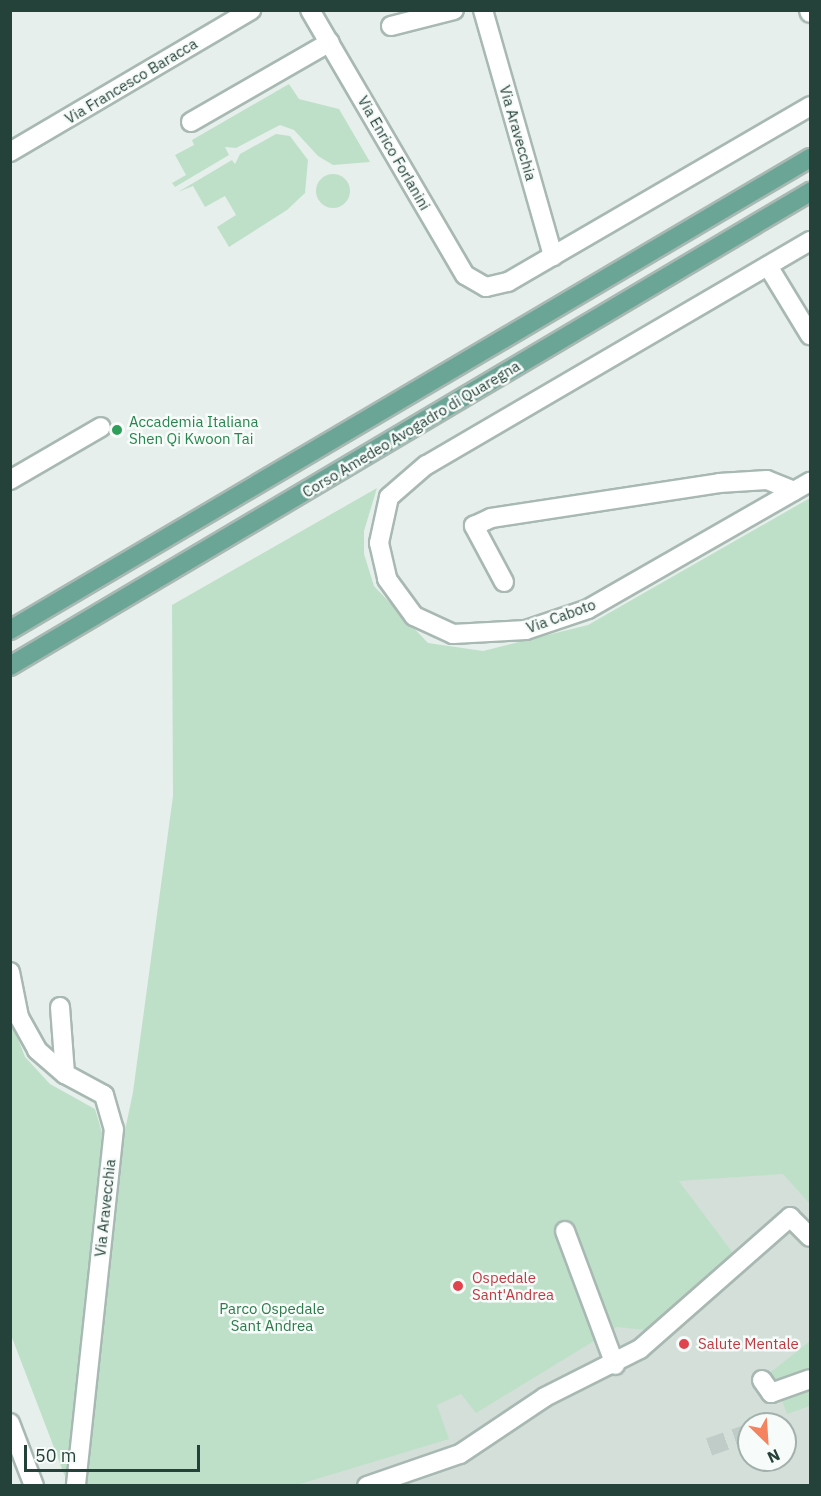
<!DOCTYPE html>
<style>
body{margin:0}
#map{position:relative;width:821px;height:1496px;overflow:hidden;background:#e6efeb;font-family:"IBM Plex Sans",sans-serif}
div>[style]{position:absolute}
.built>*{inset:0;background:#d4dfda}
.green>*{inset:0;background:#bfe0c8}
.round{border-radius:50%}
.minor-tunnel>*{height:18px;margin-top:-9px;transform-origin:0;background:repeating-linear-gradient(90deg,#bfccc8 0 18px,transparent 0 27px)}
.roads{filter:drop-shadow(2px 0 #a8b8b2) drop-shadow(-2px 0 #a8b8b2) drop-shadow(0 2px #a8b8b2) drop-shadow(0 -2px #a8b8b2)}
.minor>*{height:18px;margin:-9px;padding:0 9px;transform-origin:9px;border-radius:9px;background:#fff}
.major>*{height:18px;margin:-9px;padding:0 9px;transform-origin:9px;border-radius:9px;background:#6aa596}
.dots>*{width:16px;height:16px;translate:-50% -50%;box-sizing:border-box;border:3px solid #f7fbf9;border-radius:50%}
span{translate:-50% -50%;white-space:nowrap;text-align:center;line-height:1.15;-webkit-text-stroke:5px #f7fbf9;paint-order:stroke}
.street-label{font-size:15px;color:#24423a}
.leisure-label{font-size:15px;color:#27864d}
.left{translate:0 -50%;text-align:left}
.health-label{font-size:15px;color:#be3a42}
.park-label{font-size:15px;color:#2d7a4b}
.frame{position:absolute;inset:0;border:12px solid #24423a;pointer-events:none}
.north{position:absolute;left:737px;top:1412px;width:60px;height:60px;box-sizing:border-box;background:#f7fbf9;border:2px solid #a3b1ad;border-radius:50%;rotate:155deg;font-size:16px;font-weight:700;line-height:24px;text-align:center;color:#24423a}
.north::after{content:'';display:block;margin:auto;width:21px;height:27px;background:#f4845f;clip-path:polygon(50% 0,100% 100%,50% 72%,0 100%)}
.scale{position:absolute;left:24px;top:1445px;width:176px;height:27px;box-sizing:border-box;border:3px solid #24423a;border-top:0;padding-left:8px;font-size:18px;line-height:21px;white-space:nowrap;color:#24423a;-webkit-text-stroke:4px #f7fbf9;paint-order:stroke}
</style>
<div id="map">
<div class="built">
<div style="clip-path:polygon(evenodd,810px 1086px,810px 1485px,82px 1486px,810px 1086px,749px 1424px,785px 1424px,785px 1460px,749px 1460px,749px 1424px)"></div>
</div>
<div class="green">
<div style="clip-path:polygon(289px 84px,299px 99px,339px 109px,370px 162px,333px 165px,318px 156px,294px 130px,280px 125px,236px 148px,225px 147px,229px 155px,175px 187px,172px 183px,186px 175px,175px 155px,194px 145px,192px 140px)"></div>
<div style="clip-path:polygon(276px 134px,290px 136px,308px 160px,305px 193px,287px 210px,229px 247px,217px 227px,236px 215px,225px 196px,205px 207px,193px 186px,178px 192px,232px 160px,235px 164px,240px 154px)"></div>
<div class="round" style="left:316px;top:174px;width:34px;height:34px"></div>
<div style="clip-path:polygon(377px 488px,364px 531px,364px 554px,374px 586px,428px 643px,483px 651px,588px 625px,810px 498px,810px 1204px,783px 1174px,679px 1181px,736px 1257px,646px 1330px,617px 1327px,476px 1413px,461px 1394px,437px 1405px,449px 1439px,297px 1485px,82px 1486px,123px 1140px,133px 1092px,173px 796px,172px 605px)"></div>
<div style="clip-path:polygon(10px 1018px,25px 1057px,50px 1084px,95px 1109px,104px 1139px,66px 1479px,11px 1335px)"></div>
<div style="clip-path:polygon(810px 1341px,810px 1375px,777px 1388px,767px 1375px)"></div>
<div style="clip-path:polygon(810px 1383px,810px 1406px,787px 1414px,780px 1395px)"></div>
</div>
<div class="minor-tunnel">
<div style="left:709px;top:1447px;width:42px;rotate:-19.3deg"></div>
</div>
<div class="roads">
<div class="minor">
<div style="left:310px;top:10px;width:307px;rotate:59.7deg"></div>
<div style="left:465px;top:275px;width:24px;rotate:30deg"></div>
<div style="left:486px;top:287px;width:23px;rotate:-13deg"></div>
<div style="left:508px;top:282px;width:350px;rotate:-30.2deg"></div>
<div style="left:483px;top:10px;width:256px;rotate:74.1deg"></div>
<div style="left:809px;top:10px;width:3px;rotate:72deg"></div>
<div style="left:391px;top:26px;width:65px;rotate:-14.3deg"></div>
<div style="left:191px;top:122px;width:160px;rotate:-29.9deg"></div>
<div style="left:10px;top:152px;width:280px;rotate:-30.5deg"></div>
<div style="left:810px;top:241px;width:445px;rotate:149.7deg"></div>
<div style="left:426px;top:465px;width:49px;rotate:139.1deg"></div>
<div style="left:389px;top:497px;width:47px;rotate:102.3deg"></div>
<div style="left:379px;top:543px;width:37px;rotate:77deg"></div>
<div style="left:387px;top:579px;width:46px;rotate:53.9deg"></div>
<div style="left:414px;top:616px;width:43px;rotate:24.8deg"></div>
<div style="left:453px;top:634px;width:73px;rotate:-3.1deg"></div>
<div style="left:526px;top:630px;width:65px;rotate:-18.7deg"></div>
<div style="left:588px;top:609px;width:256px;rotate:-29.8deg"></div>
<div style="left:768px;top:266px;width:81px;rotate:58.7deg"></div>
<div style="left:10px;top:480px;width:105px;rotate:-30.2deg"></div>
<div style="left:504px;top:582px;width:64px;rotate:-118.2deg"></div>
<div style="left:474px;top:526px;width:19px;rotate:-25deg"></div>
<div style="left:491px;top:518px;width:231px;rotate:-8.7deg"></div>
<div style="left:719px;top:483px;width:48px;rotate:-3.6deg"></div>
<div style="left:767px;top:480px;width:29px;rotate:22deg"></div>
<div style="left:10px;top:972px;width:46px;rotate:78.7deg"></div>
<div style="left:19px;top:1017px;width:38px;rotate:61deg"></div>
<div style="left:37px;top:1050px;width:37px;rotate:41deg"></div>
<div style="left:65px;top:1074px;width:44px;rotate:28.3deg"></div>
<div style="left:104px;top:1095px;width:35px;rotate:74deg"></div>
<div style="left:114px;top:1129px;width:359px;rotate:96.1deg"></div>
<div style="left:60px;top:1007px;width:67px;rotate:85.7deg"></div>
<div style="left:565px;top:1231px;width:143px;rotate:69.5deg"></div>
<div style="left:762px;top:1380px;width:16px;rotate:55deg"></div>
<div style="left:771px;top:1393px;width:41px;rotate:-19.7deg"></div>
<div style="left:10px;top:1423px;width:67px;rotate:69.1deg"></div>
<div style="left:367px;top:1486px;width:98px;rotate:-19deg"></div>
<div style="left:460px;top:1454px;width:102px;rotate:-33.8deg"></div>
<div style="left:545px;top:1397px;width:106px;rotate:-26.8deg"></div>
<div style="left:640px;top:1349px;width:200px;rotate:-41.3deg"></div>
<div style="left:790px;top:1217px;width:28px;rotate:45deg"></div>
</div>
<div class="major">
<div style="left:10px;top:630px;width:929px;rotate:-30.54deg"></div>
<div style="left:10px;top:666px;width:930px;rotate:-30.65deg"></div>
</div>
</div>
<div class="dots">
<div style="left:117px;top:430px;background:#2e9e5b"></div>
<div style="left:458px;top:1286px;background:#e0444e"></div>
<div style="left:684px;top:1344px;background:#e0444e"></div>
</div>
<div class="street-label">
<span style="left:131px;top:81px;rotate:-31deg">Via Francesco Baracca</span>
<span style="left:518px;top:133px;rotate:74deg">Via Aravecchia</span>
<span style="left:394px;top:153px;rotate:60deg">Via Enrico Forlanini</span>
<span style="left:411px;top:429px;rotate:-31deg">Corso Amedeo Avogadro di Quaregna</span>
<span style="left:561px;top:616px;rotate:-20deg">Via Caboto</span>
<span style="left:105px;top:1208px;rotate:-84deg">Via Aravecchia</span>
</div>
<div class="leisure-label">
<span class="left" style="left:129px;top:430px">Accademia Italiana<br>Shen Qi Kwoon Tai</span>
</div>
<div class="health-label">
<span class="left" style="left:472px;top:1286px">Ospedale<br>Sant'Andrea</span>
<span class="left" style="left:698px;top:1344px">Salute Mentale</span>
</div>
<div class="park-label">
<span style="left:272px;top:1317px">Parco Ospedale<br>Sant Andrea</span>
</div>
<div class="frame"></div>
<div class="north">N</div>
<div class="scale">50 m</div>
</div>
